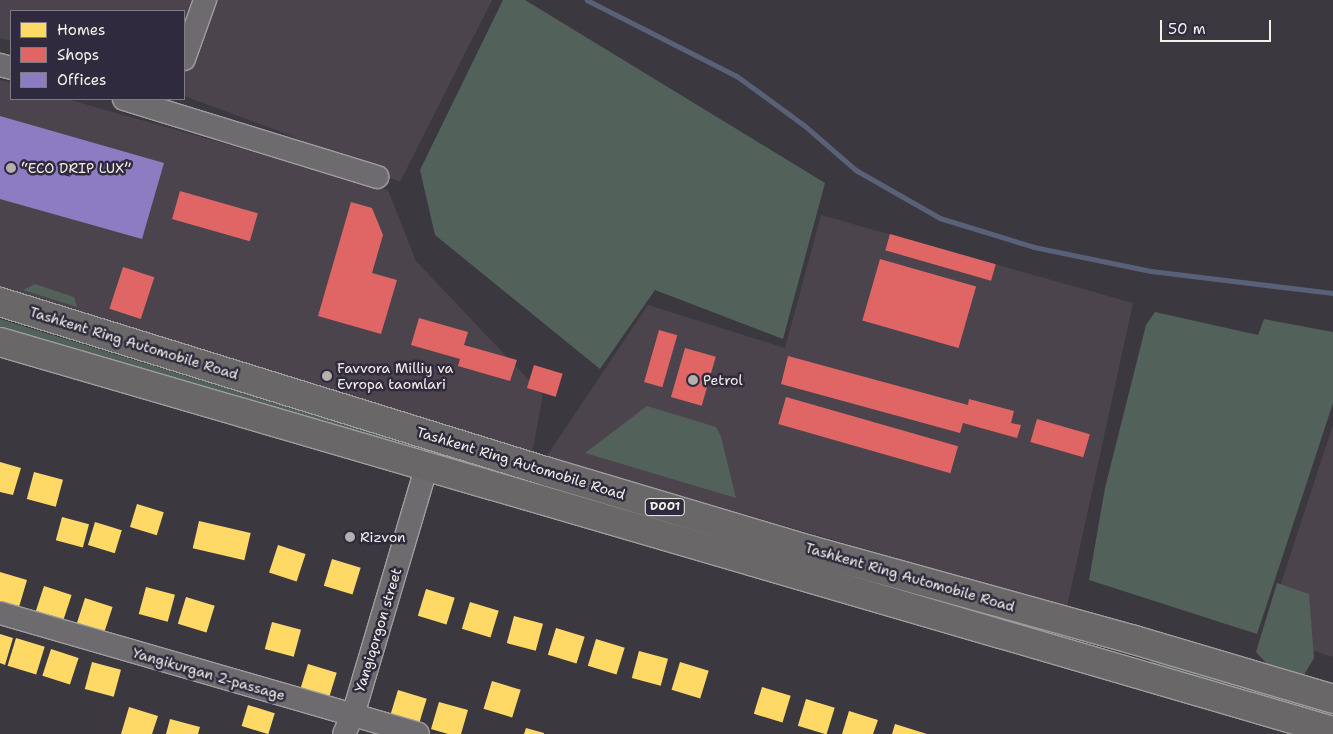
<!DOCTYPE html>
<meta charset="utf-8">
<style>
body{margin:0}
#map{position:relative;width:1333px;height:734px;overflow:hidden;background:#3b3840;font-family:"Shantell Sans",sans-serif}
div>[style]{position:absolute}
.built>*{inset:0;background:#4b444c}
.green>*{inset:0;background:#53615b;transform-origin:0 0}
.homes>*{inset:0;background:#ffd966;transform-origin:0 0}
.shops>*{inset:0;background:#e06666;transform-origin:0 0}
.offices>*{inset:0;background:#8e7cc3}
.stream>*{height:4.5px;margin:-2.25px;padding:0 2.25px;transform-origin:2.25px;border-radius:2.25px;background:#596178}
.roads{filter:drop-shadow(1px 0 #9f9d9f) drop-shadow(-1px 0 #9f9d9f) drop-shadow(0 1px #9f9d9f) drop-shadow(0 -1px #9f9d9f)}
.minor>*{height:22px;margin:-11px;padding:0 11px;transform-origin:11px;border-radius:11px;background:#6d6b6d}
.highway>*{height:28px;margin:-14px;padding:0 14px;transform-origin:14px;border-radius:14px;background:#6a6768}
.dots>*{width:14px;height:14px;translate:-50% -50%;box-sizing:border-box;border:2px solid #2f2a3d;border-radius:50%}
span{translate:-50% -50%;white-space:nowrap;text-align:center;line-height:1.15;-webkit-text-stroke:5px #2f2a3d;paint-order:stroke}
.shield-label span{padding:1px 4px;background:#2f2a3d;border:1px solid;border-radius:4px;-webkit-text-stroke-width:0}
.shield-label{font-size:12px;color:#f4f1e8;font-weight:700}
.poi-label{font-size:14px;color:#f4f1e8}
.left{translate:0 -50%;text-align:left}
.street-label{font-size:14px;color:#f4f1e8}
.legend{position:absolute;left:10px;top:10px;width:175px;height:90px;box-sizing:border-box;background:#2f2a3d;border:1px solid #7e7a81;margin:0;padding:6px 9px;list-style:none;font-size:15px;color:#f4f1e8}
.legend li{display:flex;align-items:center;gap:10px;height:25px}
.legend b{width:25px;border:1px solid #7e7a81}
.scale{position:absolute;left:1160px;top:20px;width:111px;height:22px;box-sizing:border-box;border:2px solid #f4f1e8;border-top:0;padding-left:6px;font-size:15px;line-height:18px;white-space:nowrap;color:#f4f1e8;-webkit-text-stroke:4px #2f2a3d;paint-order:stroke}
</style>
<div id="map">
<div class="built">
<div style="clip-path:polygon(0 0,492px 0,400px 182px,274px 129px,184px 96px,184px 11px,11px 11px,11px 41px,0 38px)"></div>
<div style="clip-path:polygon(0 80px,11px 83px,11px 99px,67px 99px,388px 190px,416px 261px,543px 395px,532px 453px,0 289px)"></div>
<div style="clip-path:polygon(821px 215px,1133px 303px,1067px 607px,546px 457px,648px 305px,785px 348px)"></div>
<div style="clip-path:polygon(1333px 425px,1333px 657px,1264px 635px)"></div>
</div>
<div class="green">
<div style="clip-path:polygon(503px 0,525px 0,825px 183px,783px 339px,655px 290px,600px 369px,435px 235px,420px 170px)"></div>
<div style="clip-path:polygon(35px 284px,74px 297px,77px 307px,23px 290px)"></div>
<div style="clip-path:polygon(1155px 312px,1258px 335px,1264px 319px,1333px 332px,1333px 403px,1257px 634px,1089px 580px,1105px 488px,1146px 325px)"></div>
<div style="left:0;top:319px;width:1140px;height:10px;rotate:17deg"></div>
<div style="clip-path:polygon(647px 406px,716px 427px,721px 437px,736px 498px,585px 453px)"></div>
<div style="clip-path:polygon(1277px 583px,1309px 594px,1314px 658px,1304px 675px,1268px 665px,1256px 652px)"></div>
<div style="clip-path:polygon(1149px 660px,1333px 712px,1333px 723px,1175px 679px)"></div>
</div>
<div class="homes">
<div style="clip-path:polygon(0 462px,21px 468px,13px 495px,0 492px)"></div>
<div style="left:34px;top:472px;width:30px;height:28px;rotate:15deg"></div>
<div style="left:137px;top:504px;width:28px;height:24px;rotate:17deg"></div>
<div style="left:62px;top:517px;width:28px;height:24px;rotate:15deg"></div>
<div style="left:199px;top:521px;width:53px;height:28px;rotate:13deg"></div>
<div style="left:95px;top:522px;width:28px;height:24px;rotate:17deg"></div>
<div style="left:278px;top:545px;width:29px;height:29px;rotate:18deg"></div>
<div style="left:332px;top:559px;width:30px;height:28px;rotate:17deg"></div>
<div style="clip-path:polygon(0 572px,27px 580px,19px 607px,0 602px)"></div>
<div style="left:44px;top:586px;width:29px;height:29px;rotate:18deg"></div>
<div style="left:146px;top:587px;width:30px;height:28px;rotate:15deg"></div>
<div style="left:426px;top:589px;width:30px;height:28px;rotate:17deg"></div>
<div style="left:186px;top:597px;width:30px;height:28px;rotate:17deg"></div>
<div style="left:85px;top:598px;width:29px;height:28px;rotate:18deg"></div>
<div style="left:470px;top:602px;width:30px;height:28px;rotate:17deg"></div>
<div style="left:514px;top:616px;width:30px;height:28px;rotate:15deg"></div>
<div style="left:272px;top:622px;width:30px;height:28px;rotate:15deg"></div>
<div style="left:556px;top:628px;width:30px;height:28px;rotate:17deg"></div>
<div style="clip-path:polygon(0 634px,13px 638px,5px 665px,0 663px)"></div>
<div style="left:16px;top:638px;width:30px;height:29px;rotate:17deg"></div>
<div style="left:596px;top:639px;width:30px;height:28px;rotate:17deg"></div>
<div style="left:51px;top:649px;width:29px;height:28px;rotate:18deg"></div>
<div style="left:639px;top:651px;width:30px;height:28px;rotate:15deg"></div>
<div style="left:92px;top:662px;width:30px;height:28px;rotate:15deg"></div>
<div style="left:680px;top:662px;width:30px;height:29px;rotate:17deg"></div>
<div style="left:308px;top:664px;width:30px;height:28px;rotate:17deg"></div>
<div style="left:492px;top:681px;width:30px;height:29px;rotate:17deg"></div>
<div style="left:762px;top:687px;width:30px;height:28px;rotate:17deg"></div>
<div style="left:398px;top:690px;width:30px;height:28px;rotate:17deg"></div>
<div style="left:806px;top:699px;width:30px;height:28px;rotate:17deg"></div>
<div style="clip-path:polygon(439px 702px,468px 710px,461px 734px,448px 734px,431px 729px)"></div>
<div style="left:248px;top:705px;width:28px;height:22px;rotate:17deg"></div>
<div style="clip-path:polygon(129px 707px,158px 716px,152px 734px,121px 734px)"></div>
<div style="clip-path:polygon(849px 711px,878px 720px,873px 734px,842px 734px)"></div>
<div style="clip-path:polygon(170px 719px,200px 727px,198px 734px,166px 734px)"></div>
<div style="clip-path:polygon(895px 724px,927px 734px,892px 734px)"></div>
<div style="clip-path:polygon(526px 728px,544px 733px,544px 734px,524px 734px)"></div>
</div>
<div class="shops">
<div style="left:180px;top:191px;width:81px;height:29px;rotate:16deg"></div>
<div style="clip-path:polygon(351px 202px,372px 208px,383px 235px,372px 273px,397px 280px,381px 334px,318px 316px)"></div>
<div style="left:890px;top:234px;width:110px;height:17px;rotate:16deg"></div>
<div style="left:880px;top:259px;width:100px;height:64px;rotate:16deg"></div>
<div style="left:123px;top:267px;width:33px;height:44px;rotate:18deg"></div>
<div style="clip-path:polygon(419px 318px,468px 332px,464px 345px,517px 360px,510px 381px,458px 366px,460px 359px,411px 345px)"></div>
<div style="left:659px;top:330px;width:19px;height:54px;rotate:16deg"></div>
<div style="left:685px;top:348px;width:32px;height:51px;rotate:16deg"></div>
<div style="clip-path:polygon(788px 356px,968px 405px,969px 399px,1014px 411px,1011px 423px,1021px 425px,1017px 438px,963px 423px,960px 433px,781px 384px)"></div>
<div style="left:534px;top:365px;width:30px;height:24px;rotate:17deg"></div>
<div style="left:786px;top:397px;width:179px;height:28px;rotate:16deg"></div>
<div style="left:1037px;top:419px;width:55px;height:24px;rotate:16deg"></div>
</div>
<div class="offices">
<div style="clip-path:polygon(0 116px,164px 163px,142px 239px,0 199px)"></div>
</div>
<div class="stream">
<div style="left:587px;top:0;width:168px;rotate:26.9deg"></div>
<div style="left:737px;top:76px;width:83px;rotate:36.2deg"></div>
<div style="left:804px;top:125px;width:69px;rotate:40.9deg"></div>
<div style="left:856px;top:170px;width:97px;rotate:29.7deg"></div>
<div style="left:940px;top:218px;width:98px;rotate:17.1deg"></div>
<div style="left:1034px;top:247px;width:119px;rotate:11.6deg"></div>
<div style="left:1151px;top:271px;width:183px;rotate:6.9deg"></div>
</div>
<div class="roads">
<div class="minor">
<div style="left:184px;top:59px;width:63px;rotate:-70.4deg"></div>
<div style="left:0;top:65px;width:11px;rotate:15deg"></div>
<div style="left:124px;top:99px;width:265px;rotate:17.1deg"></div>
<div style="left:0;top:613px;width:435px;rotate:16.1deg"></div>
<div style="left:344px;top:734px;width:21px;rotate:-65deg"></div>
<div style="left:353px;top:715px;width:258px;rotate:-73.5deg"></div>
</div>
<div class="highway">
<div style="left:0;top:302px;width:574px;rotate:17.23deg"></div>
<div style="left:548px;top:472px;width:273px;rotate:16.6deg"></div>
<div style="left:810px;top:550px;width:333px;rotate:15.5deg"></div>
<div style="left:1131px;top:639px;width:211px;rotate:16.5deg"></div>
<div style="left:0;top:342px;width:1389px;rotate:16.27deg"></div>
</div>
</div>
<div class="dots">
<div style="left:11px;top:168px;background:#b3b0ad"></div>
<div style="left:327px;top:376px;background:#b3b0ad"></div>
<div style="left:693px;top:380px;background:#b3b0ad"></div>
<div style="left:350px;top:537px;background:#b3b0ad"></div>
</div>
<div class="shield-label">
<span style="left:665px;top:507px">D001</span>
</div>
<div class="poi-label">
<span class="left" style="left:21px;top:168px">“ECO DRIP LUX”</span>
<span class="left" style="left:337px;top:376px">Favvora Milliy va<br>Evropa taomlari</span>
<span class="left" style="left:703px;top:380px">Petrol</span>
<span class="left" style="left:360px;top:537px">Rizvon</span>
</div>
<div class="street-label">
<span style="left:134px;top:343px;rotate:17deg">Tashkent Ring Automobile Road</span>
<span style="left:521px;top:463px;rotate:17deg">Tashkent Ring Automobile Road</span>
<span style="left:910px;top:577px;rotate:16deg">Tashkent Ring Automobile Road</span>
<span style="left:378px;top:630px;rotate:-73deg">Yangiqorgon street</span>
<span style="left:209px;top:674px;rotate:16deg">Yangikurgan 2-passage</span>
</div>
<ul class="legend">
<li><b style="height:14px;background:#ffd966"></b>Homes</li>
<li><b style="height:14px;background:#e06666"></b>Shops</li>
<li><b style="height:14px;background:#8e7cc3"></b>Offices</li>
</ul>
<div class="scale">50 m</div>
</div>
